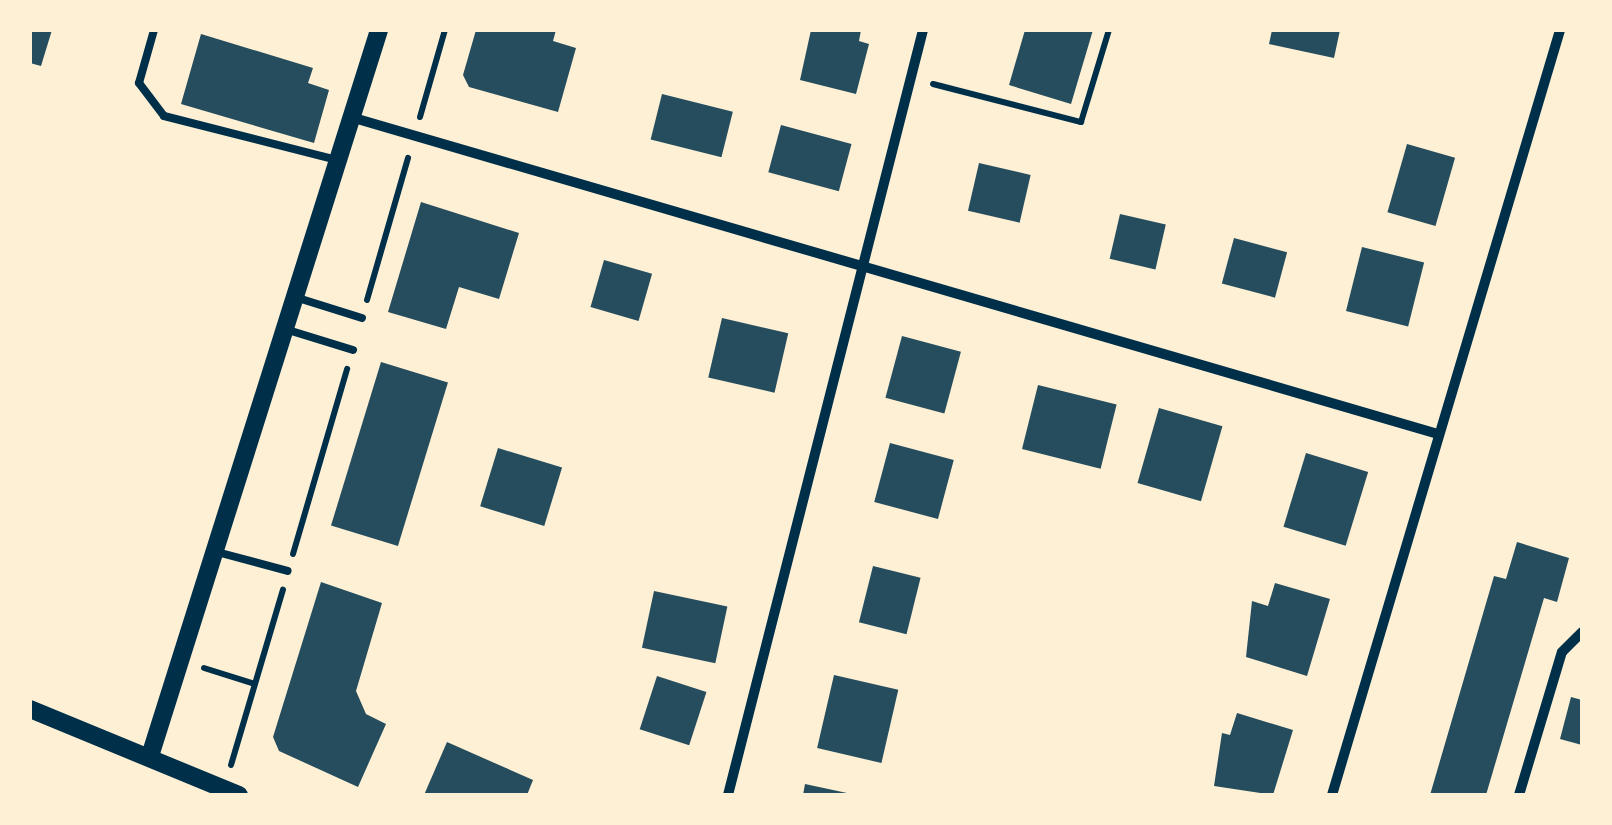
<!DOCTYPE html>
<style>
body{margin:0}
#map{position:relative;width:1612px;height:825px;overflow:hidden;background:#fdf0d5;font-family:Quicksand,sans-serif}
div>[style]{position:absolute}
.building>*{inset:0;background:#264d5e;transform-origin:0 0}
.path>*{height:6px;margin:-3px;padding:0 3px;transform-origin:3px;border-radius:3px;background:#003049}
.service>*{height:8px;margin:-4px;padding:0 4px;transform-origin:4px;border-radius:4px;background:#003049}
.minor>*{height:10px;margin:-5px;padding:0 5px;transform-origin:5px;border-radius:5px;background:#003049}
.tertiary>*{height:18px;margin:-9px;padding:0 9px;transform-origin:9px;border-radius:9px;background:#003049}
span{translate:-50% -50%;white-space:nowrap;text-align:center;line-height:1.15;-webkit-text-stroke:10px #fdf0d5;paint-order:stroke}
.frame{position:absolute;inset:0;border:32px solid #fdf0d5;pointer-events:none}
</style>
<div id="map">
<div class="building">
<div style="clip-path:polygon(30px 30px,52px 30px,41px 66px,30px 63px)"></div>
<div style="clip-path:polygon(476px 30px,556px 30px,553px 41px,576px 48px,558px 112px,469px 87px,463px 75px)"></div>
<div style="clip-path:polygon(811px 30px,861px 30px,859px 41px,869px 44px,856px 94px,800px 80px)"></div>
<div style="clip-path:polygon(1025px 30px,1093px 30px,1071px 104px,1009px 85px)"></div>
<div style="clip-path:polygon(1272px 30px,1340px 30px,1334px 58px,1269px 44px)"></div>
<div style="clip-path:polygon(201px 34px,313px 68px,308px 83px,329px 90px,314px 143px,181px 104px)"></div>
<div style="left:662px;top:94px;width:73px;height:47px;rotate:14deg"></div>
<div style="left:781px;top:125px;width:73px;height:49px;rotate:15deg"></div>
<div style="left:1407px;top:144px;width:50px;height:71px;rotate:16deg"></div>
<div style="left:979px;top:163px;width:53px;height:49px;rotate:13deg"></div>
<div style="clip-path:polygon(421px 202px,519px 233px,499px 299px,459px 287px,446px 329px,388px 312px)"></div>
<div style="left:1120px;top:214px;width:47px;height:46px;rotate:13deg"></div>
<div style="left:1234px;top:238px;width:55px;height:47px;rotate:15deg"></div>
<div style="left:1362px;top:247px;width:64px;height:66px;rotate:14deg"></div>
<div style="left:604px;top:260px;width:50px;height:49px;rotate:16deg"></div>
<div style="left:722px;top:318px;width:68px;height:61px;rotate:13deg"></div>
<div style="left:902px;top:336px;width:61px;height:64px;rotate:15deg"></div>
<div style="left:381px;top:362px;width:70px;height:171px;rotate:17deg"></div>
<div style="left:1038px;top:385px;width:81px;height:66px;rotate:14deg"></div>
<div style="left:1159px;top:408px;width:66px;height:78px;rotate:16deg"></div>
<div style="left:890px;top:443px;width:66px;height:61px;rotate:15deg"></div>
<div style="left:498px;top:448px;width:67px;height:61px;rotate:17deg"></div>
<div style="left:1306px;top:453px;width:65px;height:77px;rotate:17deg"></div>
<div style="clip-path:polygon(1517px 542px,1569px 558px,1557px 602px,1544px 598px,1486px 795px,1430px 795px,1494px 576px,1506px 579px)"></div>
<div style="left:873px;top:566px;width:49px;height:58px;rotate:14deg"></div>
<div style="clip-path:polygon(321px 582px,382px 603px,356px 691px,366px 714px,386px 724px,358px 787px,279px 751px,273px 737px)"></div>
<div style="clip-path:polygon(1275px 583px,1330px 599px,1307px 676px,1246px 657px,1252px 601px,1268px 606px)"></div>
<div style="left:654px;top:591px;width:75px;height:58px;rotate:12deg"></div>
<div style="left:834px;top:675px;width:66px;height:75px;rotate:13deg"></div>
<div style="left:657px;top:676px;width:52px;height:56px;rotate:18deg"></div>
<div style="clip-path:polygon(1571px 697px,1582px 700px,1582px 745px,1560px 739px)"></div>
<div style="clip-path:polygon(1237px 713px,1293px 730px,1273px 795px,1214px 786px,1222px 733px,1230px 735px)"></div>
<div style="clip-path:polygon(447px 742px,533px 780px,527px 795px,424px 795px)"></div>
<div style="clip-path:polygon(805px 784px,847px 793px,847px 795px,803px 795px)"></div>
</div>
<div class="path">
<div style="left:933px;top:84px;width:153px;rotate:14.4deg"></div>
<div style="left:1081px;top:122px;width:96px;rotate:-73.1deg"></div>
<div style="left:420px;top:117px;width:91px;rotate:-74deg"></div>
<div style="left:367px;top:300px;width:148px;rotate:-73.9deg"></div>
<div style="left:293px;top:554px;width:193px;rotate:-73.7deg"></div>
<div style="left:204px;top:668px;width:53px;rotate:17.4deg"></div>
<div style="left:231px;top:765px;width:183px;rotate:-73.5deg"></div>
</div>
<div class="service">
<div style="left:154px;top:30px;width:55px;rotate:105.8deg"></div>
<div style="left:139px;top:83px;width:41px;rotate:52.9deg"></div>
<div style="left:164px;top:116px;width:179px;rotate:14.3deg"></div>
<div style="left:298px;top:298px;width:67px;rotate:17.4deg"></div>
<div style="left:288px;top:330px;width:68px;rotate:17.1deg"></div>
<div style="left:217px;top:552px;width:73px;rotate:15deg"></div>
</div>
<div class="minor">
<div style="left:354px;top:118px;width:1129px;rotate:16.25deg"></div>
<div style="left:728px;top:795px;width:789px;rotate:-75.7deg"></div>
<div style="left:1332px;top:795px;width:798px;rotate:-73.4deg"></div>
<div style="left:1519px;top:795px;width:149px;rotate:-73.3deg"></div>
<div style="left:1562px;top:652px;width:28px;rotate:-45deg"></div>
</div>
<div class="tertiary">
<div style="left:30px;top:709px;width:226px;rotate:22.4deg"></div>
<div style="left:150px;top:756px;width:761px;rotate:-72.49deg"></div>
</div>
<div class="frame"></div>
</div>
